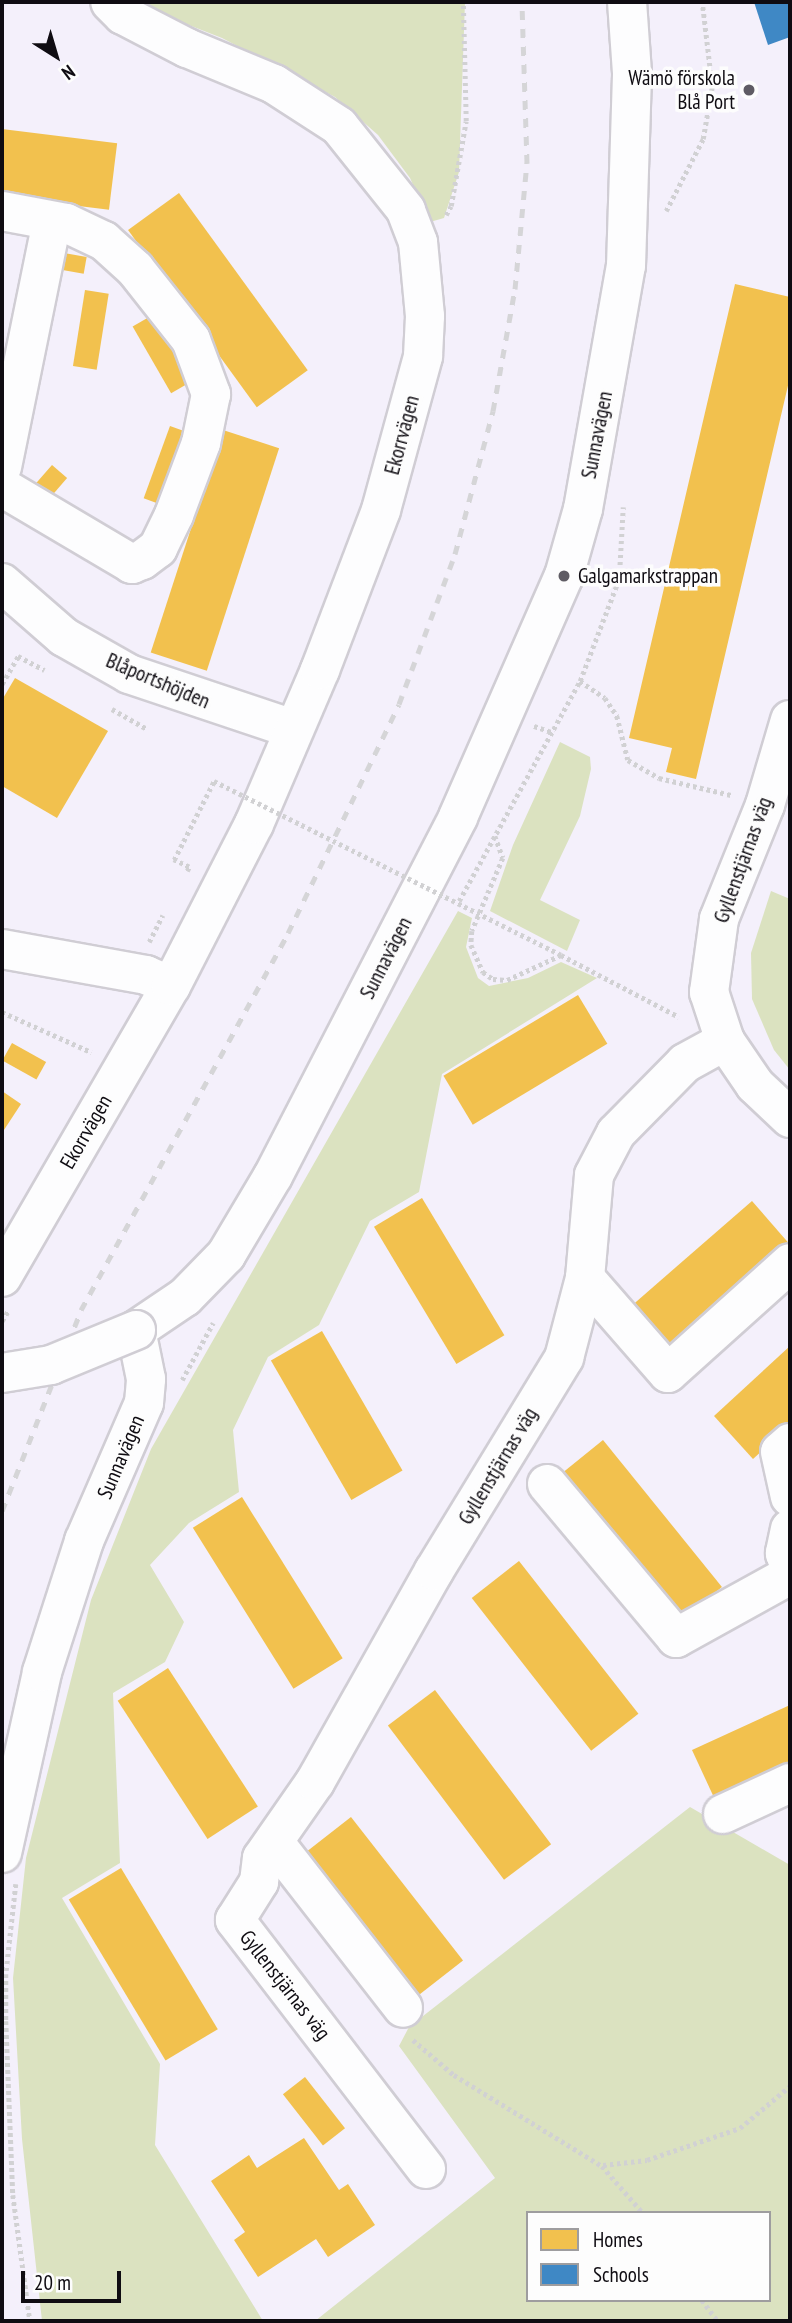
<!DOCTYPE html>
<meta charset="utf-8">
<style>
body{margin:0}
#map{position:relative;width:792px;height:2323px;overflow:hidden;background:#f4f0fb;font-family:"PT Sans Narrow",sans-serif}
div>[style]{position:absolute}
.green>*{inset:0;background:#dbe2c0}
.homes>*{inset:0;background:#f2c14e;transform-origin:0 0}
.schools>*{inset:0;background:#3f88c5}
.path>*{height:4.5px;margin-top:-2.25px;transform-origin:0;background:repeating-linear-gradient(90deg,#d1d1d3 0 3.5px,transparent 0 7px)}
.roads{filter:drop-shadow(2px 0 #d0cdd4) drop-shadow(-2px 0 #d0cdd4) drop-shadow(0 2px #d0cdd4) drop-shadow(0 -2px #d0cdd4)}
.minor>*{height:38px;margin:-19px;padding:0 19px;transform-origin:19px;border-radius:19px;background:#fdfdfe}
.major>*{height:38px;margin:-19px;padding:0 19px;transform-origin:19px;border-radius:19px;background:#fdfdfe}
.rail>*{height:5px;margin-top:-2.5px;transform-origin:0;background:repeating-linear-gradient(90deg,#d5d5d7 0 9px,transparent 0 18px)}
.path-bridge>*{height:4.5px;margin-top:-2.25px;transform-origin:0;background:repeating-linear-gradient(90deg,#d1d1d3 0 3.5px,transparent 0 7px)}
.bridges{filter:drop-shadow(2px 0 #d0cdd4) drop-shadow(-2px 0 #d0cdd4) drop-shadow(0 2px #d0cdd4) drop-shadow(0 -2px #d0cdd4)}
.minor-bridge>*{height:38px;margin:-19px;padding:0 19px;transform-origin:19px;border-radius:19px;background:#fdfdfe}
.dots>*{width:19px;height:19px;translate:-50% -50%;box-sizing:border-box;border:4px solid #fdfdfd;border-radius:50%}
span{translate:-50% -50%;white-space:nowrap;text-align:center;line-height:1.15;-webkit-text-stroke:7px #fdfdfd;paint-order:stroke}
.poi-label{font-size:21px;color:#0f0c12}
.right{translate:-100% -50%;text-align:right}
.left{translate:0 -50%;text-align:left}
.street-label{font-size:21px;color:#0f0c12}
.frame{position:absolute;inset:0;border:4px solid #0f0c12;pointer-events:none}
.legend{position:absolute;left:526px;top:2211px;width:245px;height:91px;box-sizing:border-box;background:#fdfdfd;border:2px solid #9e9d9f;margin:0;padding:9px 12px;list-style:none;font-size:21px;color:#0f0c12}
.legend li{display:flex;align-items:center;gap:14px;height:35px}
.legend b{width:35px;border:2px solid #9e9d9f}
.north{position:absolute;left:21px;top:21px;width:70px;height:70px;-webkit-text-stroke:5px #fdfdfd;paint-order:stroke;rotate:143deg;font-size:19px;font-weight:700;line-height:28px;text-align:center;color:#0f0c12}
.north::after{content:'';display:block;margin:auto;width:24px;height:32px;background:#0f0c12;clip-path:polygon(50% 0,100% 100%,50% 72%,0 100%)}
.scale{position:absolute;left:21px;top:2271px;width:100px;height:32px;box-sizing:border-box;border:4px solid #0f0c12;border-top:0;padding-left:9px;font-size:21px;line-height:24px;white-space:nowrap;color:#0f0c12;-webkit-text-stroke:5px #fdfdfd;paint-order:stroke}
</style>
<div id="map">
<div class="green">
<div style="clip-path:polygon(145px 2px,465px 2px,459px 172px,444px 218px,430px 222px,410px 178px,378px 135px,335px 97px,222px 38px,158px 13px)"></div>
<div style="clip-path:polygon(560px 742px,590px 757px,591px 769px,580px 816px,540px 900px,580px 920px,567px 951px,490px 911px,513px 845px)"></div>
<div style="clip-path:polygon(771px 891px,790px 899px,790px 1070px,774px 1050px,752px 999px,751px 953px)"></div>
<div style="clip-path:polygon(458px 911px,472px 918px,466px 947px,478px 978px,489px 986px,528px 978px,561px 962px,597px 978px,442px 1074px,419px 1192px,370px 1221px,319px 1325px,268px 1357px,233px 1430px,239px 1492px,189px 1523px,150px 1565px,184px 1622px,165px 1662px,113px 1693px,120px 1863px,62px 1898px,160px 2064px,155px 2145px,263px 2321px,42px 2321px,22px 2139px,13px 1978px,26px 1858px,91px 1600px,151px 1449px)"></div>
<div style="clip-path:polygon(evenodd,690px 1807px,790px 1865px,790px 2321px,315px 2321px,495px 2178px,399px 2046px,409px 2027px,690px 1807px,528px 2213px,769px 2213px,769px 2300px,528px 2300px,528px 2213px)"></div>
</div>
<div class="homes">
<div style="left:2px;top:129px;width:116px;height:67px;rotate:7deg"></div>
<div style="left:179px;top:193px;width:219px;height:63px;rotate:54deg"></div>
<div style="left:64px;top:253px;width:23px;height:17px;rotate:10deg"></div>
<div style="clip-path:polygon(735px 284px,790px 297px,790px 377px,696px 779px,666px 772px,672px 748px,629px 738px)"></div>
<div style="left:85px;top:290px;width:24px;height:77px;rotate:9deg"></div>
<div style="left:156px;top:313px;width:77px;height:27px;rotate:60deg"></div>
<div style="left:170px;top:426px;width:23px;height:77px;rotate:20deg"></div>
<div style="left:223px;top:430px;width:59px;height:234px;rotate:18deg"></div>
<div style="left:52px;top:465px;width:20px;height:26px;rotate:41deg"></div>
<div style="clip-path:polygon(15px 678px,108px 731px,57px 818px,2px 786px,2px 700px)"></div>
<div style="left:578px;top:995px;width:57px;height:157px;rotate:59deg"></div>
<div style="left:12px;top:1043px;width:39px;height:20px;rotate:29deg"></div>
<div style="clip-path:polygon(2px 1091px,21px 1104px,2px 1133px)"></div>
<div style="left:422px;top:1198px;width:160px;height:56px;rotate:59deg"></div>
<div style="left:752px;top:1201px;width:57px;height:161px;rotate:49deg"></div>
<div style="left:322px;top:1331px;width:161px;height:59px;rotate:60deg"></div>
<div style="clip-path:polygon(790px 1346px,790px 1425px,753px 1459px,714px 1416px)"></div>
<div style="left:603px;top:1440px;width:189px;height:60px;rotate:51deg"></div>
<div style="left:242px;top:1497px;width:190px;height:58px;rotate:58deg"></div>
<div style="left:519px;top:1561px;width:194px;height:60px;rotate:52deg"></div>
<div style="left:168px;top:1668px;width:165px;height:60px;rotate:57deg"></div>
<div style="left:435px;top:1690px;width:193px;height:59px;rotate:53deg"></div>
<div style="clip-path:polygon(790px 1705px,790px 1770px,717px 1804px,692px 1750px)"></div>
<div style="left:351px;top:1817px;width:182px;height:61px;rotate:52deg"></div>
<div style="left:121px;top:1868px;width:188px;height:61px;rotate:59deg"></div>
<div style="left:305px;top:2077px;width:65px;height:28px;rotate:52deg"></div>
<div style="clip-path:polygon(304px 2138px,339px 2190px,348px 2184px,375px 2225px,328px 2257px,316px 2239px,258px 2277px,234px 2240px,245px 2232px,211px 2181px,249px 2155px,257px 2168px)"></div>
</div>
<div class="schools">
<div style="clip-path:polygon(754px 2px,790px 2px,790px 37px,768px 45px)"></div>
</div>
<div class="path">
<div style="left:666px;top:211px;width:81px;rotate:-62.8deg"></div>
<div style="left:703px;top:139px;width:53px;rotate:-80.2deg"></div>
<div style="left:712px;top:87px;width:86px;rotate:-96.7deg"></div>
<div style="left:446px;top:215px;width:10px;rotate:-61deg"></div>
<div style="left:451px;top:206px;width:86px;rotate:-80deg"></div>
<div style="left:466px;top:121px;width:119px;rotate:-91.4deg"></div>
<div style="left:580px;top:681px;width:30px;rotate:34deg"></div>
<div style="left:605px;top:698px;width:22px;rotate:56deg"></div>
<div style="left:617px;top:716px;width:45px;rotate:76deg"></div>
<div style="left:628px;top:760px;width:36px;rotate:30deg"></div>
<div style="left:659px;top:778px;width:74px;rotate:13.3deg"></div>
<div style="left:2px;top:684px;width:32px;rotate:-60deg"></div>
<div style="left:18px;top:656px;width:30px;rotate:28deg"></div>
<div style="left:112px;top:709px;width:40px;rotate:29.7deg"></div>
<div style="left:534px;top:726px;width:21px;rotate:19deg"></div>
<div style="left:495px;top:836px;width:23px;rotate:70deg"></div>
<div style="left:503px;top:858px;width:79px;rotate:113deg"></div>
<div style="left:472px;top:931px;width:14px;rotate:94deg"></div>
<div style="left:471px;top:945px;width:30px;rotate:66deg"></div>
<div style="left:483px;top:972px;width:12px;rotate:35deg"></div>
<div style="left:493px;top:979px;width:14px;rotate:4deg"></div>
<div style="left:507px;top:980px;width:60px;rotate:-24.8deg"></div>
<div style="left:561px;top:955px;width:133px;rotate:27.7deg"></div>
<div style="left:187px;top:871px;width:4px;rotate:-63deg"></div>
<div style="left:189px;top:867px;width:17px;rotate:-155deg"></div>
<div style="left:174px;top:860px;width:89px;rotate:-63.1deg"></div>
<div style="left:459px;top:901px;width:251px;rotate:-61.2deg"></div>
<div style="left:580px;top:681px;width:109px;rotate:-69.1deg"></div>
<div style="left:619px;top:579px;width:72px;rotate:-86.8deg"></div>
<div style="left:149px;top:942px;width:30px;rotate:-63deg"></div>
<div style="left:2px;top:1012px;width:98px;rotate:24.2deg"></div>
<div style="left:2px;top:1321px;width:12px;rotate:-59deg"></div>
<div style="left:182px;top:1380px;width:65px;rotate:-61.5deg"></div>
<div style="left:16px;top:1884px;width:91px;rotate:96.3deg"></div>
<div style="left:6px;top:1974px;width:47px;rotate:90deg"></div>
<div style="left:6px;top:2021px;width:174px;rotate:87.7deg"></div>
<div style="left:13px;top:2195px;width:127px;rotate:82.3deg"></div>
<div style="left:413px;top:2040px;width:54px;rotate:40.5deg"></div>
<div style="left:454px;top:2075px;width:174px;rotate:31.6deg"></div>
<div style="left:602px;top:2166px;width:62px;rotate:48.9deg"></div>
<div style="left:603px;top:2165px;width:44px;rotate:-6.5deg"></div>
<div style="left:647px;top:2160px;width:98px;rotate:-19deg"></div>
<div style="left:740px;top:2128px;width:65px;rotate:-40deg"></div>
<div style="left:702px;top:2300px;width:26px;rotate:53deg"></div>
</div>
<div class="roads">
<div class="minor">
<div style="left:2px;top:211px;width:65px;rotate:10.6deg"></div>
<div style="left:66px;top:223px;width:42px;rotate:25.3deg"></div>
<div style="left:104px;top:241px;width:42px;rotate:42.1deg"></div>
<div style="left:135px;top:269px;width:90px;rotate:51.7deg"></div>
<div style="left:191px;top:340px;width:58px;rotate:69.7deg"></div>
<div style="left:211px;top:394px;width:50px;rotate:101.5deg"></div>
<div style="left:201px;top:443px;width:77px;rotate:110.6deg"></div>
<div style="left:174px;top:515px;width:37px;rotate:116deg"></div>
<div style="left:158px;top:548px;width:20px;rotate:143deg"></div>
<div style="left:142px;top:560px;width:11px;rotate:158deg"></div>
<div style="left:132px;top:564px;width:151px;rotate:-149.4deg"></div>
<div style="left:2px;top:467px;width:251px;rotate:-78.5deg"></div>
<div style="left:2px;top:583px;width:82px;rotate:41.1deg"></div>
<div style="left:64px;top:637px;width:75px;rotate:29.6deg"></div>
<div style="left:129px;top:674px;width:173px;rotate:18.5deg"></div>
<div style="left:790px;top:720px;width:89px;rotate:106.4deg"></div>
<div style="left:765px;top:805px;width:123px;rotate:112deg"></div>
<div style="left:719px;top:919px;width:74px;rotate:97.8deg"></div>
<div style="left:709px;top:992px;width:52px;rotate:71.9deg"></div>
<div style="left:725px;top:1041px;width:53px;rotate:55.7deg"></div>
<div style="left:755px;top:1085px;width:48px;rotate:43.3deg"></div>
<div style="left:2px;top:949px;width:146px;rotate:10.2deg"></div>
<div style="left:146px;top:975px;width:27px;rotate:24deg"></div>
<div style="left:2px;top:1277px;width:337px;rotate:-59.9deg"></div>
<div style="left:171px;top:986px;width:182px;rotate:-62.9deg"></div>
<div style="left:254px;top:824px;width:168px;rotate:-66.8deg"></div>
<div style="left:320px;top:670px;width:171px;rotate:-69.1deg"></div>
<div style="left:381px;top:510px;width:160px;rotate:-74.7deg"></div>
<div style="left:423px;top:356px;width:40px;rotate:-87.1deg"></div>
<div style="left:425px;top:316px;width:74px;rotate:-95.4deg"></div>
<div style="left:418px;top:242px;width:34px;rotate:-111deg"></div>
<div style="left:406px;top:210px;width:107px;rotate:-128.6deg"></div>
<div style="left:339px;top:126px;width:77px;rotate:-147.1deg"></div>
<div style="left:274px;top:84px;width:94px;rotate:-157.5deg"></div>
<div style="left:187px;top:48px;width:72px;rotate:-152.7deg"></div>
<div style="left:123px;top:15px;width:18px;rotate:-135deg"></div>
<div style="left:585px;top:1278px;width:126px;rotate:48.9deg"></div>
<div style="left:668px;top:1373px;width:164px;rotate:-42deg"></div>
<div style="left:790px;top:1443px;width:13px;rotate:138deg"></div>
<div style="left:780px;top:1452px;width:46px;rotate:77.5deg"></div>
<div style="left:547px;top:1484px;width:201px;rotate:50deg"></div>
<div style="left:676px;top:1638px;width:130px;rotate:-28.9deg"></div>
<div style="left:790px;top:1529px;width:25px;rotate:102deg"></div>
<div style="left:785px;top:1553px;width:16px;rotate:72deg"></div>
<div style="left:723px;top:1814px;width:74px;rotate:-24.8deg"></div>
<div style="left:274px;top:1842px;width:210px;rotate:52.1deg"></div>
<div style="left:426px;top:2169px;width:314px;rotate:-127.5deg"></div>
<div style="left:235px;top:1920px;width:45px;rotate:-57.7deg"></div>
<div style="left:259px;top:1882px;width:24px;rotate:-83deg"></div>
<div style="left:262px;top:1858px;width:93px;rotate:-55.1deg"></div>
<div style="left:315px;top:1782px;width:242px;rotate:-60.6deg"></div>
<div style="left:434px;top:1571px;width:250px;rotate:-58.6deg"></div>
<div style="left:564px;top:1358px;width:83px;rotate:-75.3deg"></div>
<div style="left:585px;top:1278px;width:103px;rotate:-85deg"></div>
<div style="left:594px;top:1175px;width:47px;rotate:-62.4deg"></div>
<div style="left:616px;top:1133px;width:98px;rotate:-45.4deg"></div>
<div style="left:685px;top:1063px;width:46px;rotate:-28.8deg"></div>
</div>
<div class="major">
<div style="left:2px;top:1853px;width:185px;rotate:-77.5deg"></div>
<div style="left:42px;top:1672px;width:138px;rotate:-72.2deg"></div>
<div style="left:84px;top:1541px;width:150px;rotate:-66.5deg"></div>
<div style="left:144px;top:1403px;width:24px;rotate:-85deg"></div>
<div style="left:146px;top:1379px;width:50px;rotate:-101.5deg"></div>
<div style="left:136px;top:1330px;width:59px;rotate:-34deg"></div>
<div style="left:185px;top:1297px;width:59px;rotate:-45.7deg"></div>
<div style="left:226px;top:1255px;width:92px;rotate:-59.3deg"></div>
<div style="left:273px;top:1176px;width:404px;rotate:-62.7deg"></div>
<div style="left:458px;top:817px;width:263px;rotate:-66.3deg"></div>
<div style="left:564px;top:576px;width:70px;rotate:-74.2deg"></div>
<div style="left:583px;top:509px;width:247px;rotate:-80deg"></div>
<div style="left:626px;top:266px;width:193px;rotate:-88.2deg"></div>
<div style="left:632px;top:73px;width:71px;rotate:-94deg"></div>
</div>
</div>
<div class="rail">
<div style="left:2px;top:1511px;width:216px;rotate:-68.5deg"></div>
<div style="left:81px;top:1310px;width:430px;rotate:-61.2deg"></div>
<div style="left:288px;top:933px;width:254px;rotate:-64.1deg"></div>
<div style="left:399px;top:704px;width:160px;rotate:-69.5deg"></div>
<div style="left:455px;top:554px;width:148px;rotate:-75.1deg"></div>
<div style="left:493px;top:411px;width:124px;rotate:-79.8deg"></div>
<div style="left:515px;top:289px;width:127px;rotate:-84.6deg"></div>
<div style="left:527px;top:163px;width:161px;rotate:-91.8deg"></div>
</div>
<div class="path-bridge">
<div style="left:214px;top:781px;width:388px;rotate:26.6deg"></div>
</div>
<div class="bridges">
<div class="minor-bridge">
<div style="left:2px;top:1373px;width:50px;rotate:-9.3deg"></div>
<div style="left:51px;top:1365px;width:92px;rotate:-22.4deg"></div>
</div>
</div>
<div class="dots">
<div style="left:749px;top:90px;background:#5f5c64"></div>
<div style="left:564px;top:576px;background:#5f5c64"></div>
</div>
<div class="poi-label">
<span class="right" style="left:735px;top:90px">Wämö förskola<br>Blå Port</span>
<span class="left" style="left:578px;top:576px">Galgamarkstrappan</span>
</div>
<div class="street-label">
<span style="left:402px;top:435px;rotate:-75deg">Ekorrvägen</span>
<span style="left:597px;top:435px;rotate:-79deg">Sunnavägen</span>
<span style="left:158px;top:681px;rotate:23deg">Blåportshöjden</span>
<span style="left:743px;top:860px;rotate:-70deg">Gyllenstjärnas väg</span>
<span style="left:386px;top:958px;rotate:-63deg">Sunnavägen</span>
<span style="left:86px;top:1132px;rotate:-60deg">Ekorrvägen</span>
<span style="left:121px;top:1457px;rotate:-67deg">Sunnavägen</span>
<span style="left:498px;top:1466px;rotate:-59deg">Gyllenstjärnas väg</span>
<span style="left:285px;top:1985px;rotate:52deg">Gyllenstjärnas väg</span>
</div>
<div class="frame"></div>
<ul class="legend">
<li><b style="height:19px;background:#f2c14e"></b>Homes</li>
<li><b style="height:19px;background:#3f88c5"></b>Schools</li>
</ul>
<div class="north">N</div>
<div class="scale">20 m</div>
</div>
